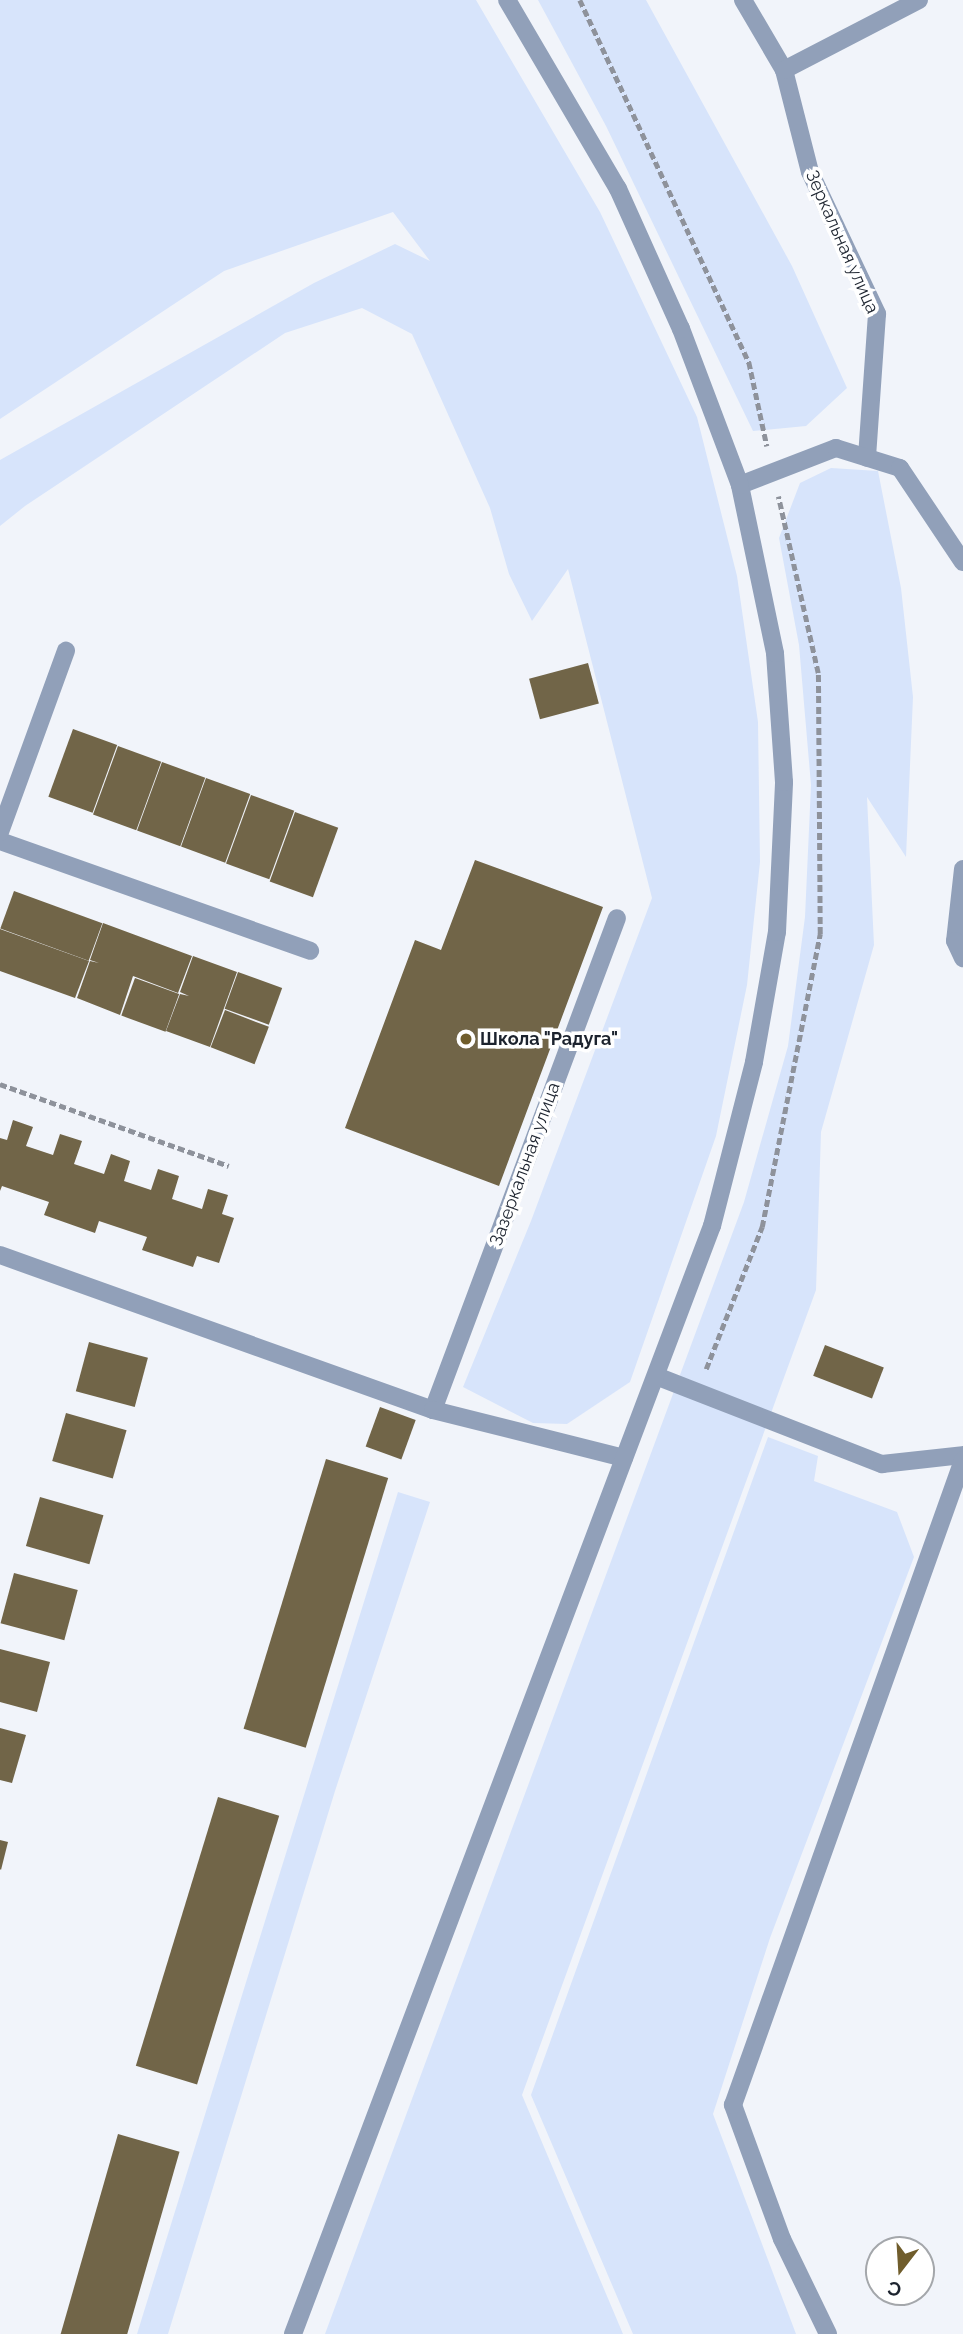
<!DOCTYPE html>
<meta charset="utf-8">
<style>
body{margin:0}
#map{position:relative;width:963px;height:2334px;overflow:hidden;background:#f1f4fa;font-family:Raleway,sans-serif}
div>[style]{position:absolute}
.green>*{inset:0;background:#d7e4fb}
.building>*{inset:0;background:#716548;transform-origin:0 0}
.path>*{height:4.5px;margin-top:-2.25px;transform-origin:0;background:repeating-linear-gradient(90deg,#8e929b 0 7px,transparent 0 10.5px)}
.service>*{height:18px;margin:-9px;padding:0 9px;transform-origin:9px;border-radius:9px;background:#91a0b9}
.minor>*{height:18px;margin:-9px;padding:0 9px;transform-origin:9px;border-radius:9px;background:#91a0b9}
.tertiary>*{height:18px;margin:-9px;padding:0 9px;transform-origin:9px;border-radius:9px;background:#91a0b9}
.dots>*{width:19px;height:19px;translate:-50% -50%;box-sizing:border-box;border:4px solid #fff;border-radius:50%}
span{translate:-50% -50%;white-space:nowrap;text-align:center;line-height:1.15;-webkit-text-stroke:7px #fff;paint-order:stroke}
.street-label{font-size:18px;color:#1c232e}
.poi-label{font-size:18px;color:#1c232e;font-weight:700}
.left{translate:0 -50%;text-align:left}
.north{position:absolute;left:865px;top:2236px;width:70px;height:70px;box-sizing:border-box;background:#fff;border:2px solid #a4a7ab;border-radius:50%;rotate:197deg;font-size:19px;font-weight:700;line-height:28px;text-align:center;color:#1c232e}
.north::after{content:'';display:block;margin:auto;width:24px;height:32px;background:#705d2c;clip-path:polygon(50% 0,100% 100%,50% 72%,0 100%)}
</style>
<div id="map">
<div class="green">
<div style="clip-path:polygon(0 0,476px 0,600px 212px,697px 417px,737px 576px,758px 722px,760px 862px,747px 985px,716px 1136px,630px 1382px,567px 1424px,533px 1423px,463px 1387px,531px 1221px,652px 898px,568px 569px,532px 621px,509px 574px,490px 508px,412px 334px,362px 308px,285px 333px,25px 506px,0 526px,0 460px,314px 283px,395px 244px,430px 261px,393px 212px,224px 271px,0 419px)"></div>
<div style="clip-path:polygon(538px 0,646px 0,792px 266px,847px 388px,806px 426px,753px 431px,606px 126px)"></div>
<div style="clip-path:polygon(831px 468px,878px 471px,901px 588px,913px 697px,906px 857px,867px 797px,874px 945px,821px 1132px,816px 1290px,522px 2095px,623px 2334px,325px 2334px,744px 1202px,788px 1046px,805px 917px,811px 785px,799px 645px,779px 538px,800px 483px)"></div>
<div style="clip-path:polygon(768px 1437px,818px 1456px,814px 1481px,897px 1512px,914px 1557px,770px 1938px,713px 2114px,796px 2334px,633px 2334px,531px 2095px)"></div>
<div style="clip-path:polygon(398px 1492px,430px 1502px,335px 1791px,168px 2334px,137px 2334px)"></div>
</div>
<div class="building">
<div style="left:588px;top:663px;width:42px;height:61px;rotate:75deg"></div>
<div style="left:73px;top:729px;width:47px;height:72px;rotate:20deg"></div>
<div style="left:118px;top:746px;width:46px;height:73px;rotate:20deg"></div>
<div style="left:162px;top:762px;width:46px;height:73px;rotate:20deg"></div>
<div style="left:206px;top:778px;width:47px;height:73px;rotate:20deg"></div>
<div style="left:251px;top:795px;width:46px;height:73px;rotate:20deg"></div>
<div style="left:295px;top:812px;width:46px;height:74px;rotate:20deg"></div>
<div style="clip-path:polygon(475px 860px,603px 907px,499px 1186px,345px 1128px,415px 940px,441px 950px)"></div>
<div style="left:14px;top:891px;width:94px;height:40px;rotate:20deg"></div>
<div style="clip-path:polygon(103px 923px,192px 956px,178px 993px,133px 976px,120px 1015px,77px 998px,90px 961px,99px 963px,90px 960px)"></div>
<div style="clip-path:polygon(0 929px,89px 961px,75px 998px,0 971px)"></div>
<div style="clip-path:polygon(193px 956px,237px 972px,210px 1047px,166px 1031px,180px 994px,189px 996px,180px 992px)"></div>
<div style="left:238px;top:972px;width:47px;height:39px;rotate:20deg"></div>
<div style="left:135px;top:978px;width:47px;height:40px;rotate:20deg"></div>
<div style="left:225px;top:1010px;width:47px;height:40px;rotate:21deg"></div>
<div style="clip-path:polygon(13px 1120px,33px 1127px,26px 1146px,53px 1155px,60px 1134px,82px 1141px,74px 1164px,104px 1174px,111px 1154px,130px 1161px,124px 1181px,151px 1190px,158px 1169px,179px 1176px,172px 1199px,202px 1209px,208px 1189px,228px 1195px,222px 1214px,234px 1218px,219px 1263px,197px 1256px,193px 1267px,142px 1250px,147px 1237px,99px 1221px,95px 1233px,44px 1215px,49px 1202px,2px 1186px,0 1191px,0 1138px,7px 1140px)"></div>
<div style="left:89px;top:1342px;width:61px;height:51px;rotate:15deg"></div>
<div style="left:825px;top:1345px;width:63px;height:33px;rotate:21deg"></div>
<div style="left:380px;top:1407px;width:38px;height:42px;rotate:20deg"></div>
<div style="left:66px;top:1413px;width:63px;height:50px;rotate:16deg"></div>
<div style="left:326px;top:1459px;width:65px;height:282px;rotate:17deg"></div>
<div style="left:40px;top:1497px;width:66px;height:51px;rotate:16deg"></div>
<div style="left:14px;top:1573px;width:66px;height:52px;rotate:15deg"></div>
<div style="clip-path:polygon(0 1649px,50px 1662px,37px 1712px,0 1702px)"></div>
<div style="clip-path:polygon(0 1728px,26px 1735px,12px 1783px,0 1780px)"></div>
<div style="left:218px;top:1797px;width:64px;height:281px;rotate:17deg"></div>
<div style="clip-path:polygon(0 1840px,8px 1842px,1px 1870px,0 1869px)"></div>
<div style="left:118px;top:2134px;width:64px;height:209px;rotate:16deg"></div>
</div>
<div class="path">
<div style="left:580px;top:0;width:400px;rotate:65deg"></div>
<div style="left:749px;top:362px;width:86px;rotate:77.9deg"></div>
<div style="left:0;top:1084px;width:243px;rotate:19.7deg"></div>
<div style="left:706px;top:1369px;width:153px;rotate:-68.5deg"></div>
<div style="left:762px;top:1227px;width:299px;rotate:-78.8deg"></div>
<div style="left:820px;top:934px;width:261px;rotate:-90.4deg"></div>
<div style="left:818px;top:673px;width:181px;rotate:-102.7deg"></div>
</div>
<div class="service">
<div style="left:0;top:841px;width:329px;rotate:19.5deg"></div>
<div style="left:433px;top:1410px;width:525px;rotate:-69.5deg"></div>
</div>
<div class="minor">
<div style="left:743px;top:0;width:81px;rotate:59.6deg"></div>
<div style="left:784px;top:70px;width:105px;rotate:75.7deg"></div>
<div style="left:810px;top:172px;width:157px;rotate:64.7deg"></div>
<div style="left:877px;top:314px;width:144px;rotate:94deg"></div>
<div style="left:784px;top:70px;width:152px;rotate:-27.4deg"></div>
<div style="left:740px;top:485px;width:103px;rotate:-21.1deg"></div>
<div style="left:836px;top:448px;width:67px;rotate:17.4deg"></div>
<div style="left:900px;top:468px;width:113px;rotate:56.2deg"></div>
<div style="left:0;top:832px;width:193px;rotate:-70deg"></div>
<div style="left:963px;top:869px;width:72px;rotate:96.3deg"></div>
<div style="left:955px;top:941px;width:19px;rotate:65deg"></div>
<div style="left:0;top:1255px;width:460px;rotate:19.7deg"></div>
<div style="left:433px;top:1410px;width:197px;rotate:14.1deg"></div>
<div style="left:656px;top:1376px;width:243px;rotate:21.3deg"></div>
<div style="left:882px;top:1464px;width:81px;rotate:-6.3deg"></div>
<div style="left:828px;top:2334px;width:106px;rotate:-115.8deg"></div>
<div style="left:782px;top:2239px;width:143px;rotate:-110.1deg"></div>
<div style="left:733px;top:2105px;width:685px;rotate:-70.37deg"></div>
</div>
<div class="tertiary">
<div style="left:293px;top:2334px;width:1185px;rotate:-69.29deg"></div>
<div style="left:712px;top:1226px;width:169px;rotate:-75.6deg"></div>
<div style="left:754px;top:1062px;width:132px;rotate:-80deg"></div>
<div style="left:777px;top:932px;width:150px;rotate:-87.3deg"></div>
<div style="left:784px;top:782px;width:129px;rotate:-94deg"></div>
<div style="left:775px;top:653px;width:172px;rotate:-101.8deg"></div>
<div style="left:740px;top:485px;width:167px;rotate:-110.7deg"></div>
<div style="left:681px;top:329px;width:154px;rotate:-114.2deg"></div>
<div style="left:618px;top:189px;width:219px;rotate:-120.4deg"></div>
</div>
<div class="dots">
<div style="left:466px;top:1039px;background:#705d2c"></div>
</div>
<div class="street-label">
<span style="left:842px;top:242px;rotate:66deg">Зеркальная улица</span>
<span style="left:525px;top:1164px;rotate:-70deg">Зазеркальная улица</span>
</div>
<div class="poi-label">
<span class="left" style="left:480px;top:1039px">Школа "Радуга"</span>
</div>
<div class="north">С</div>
</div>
